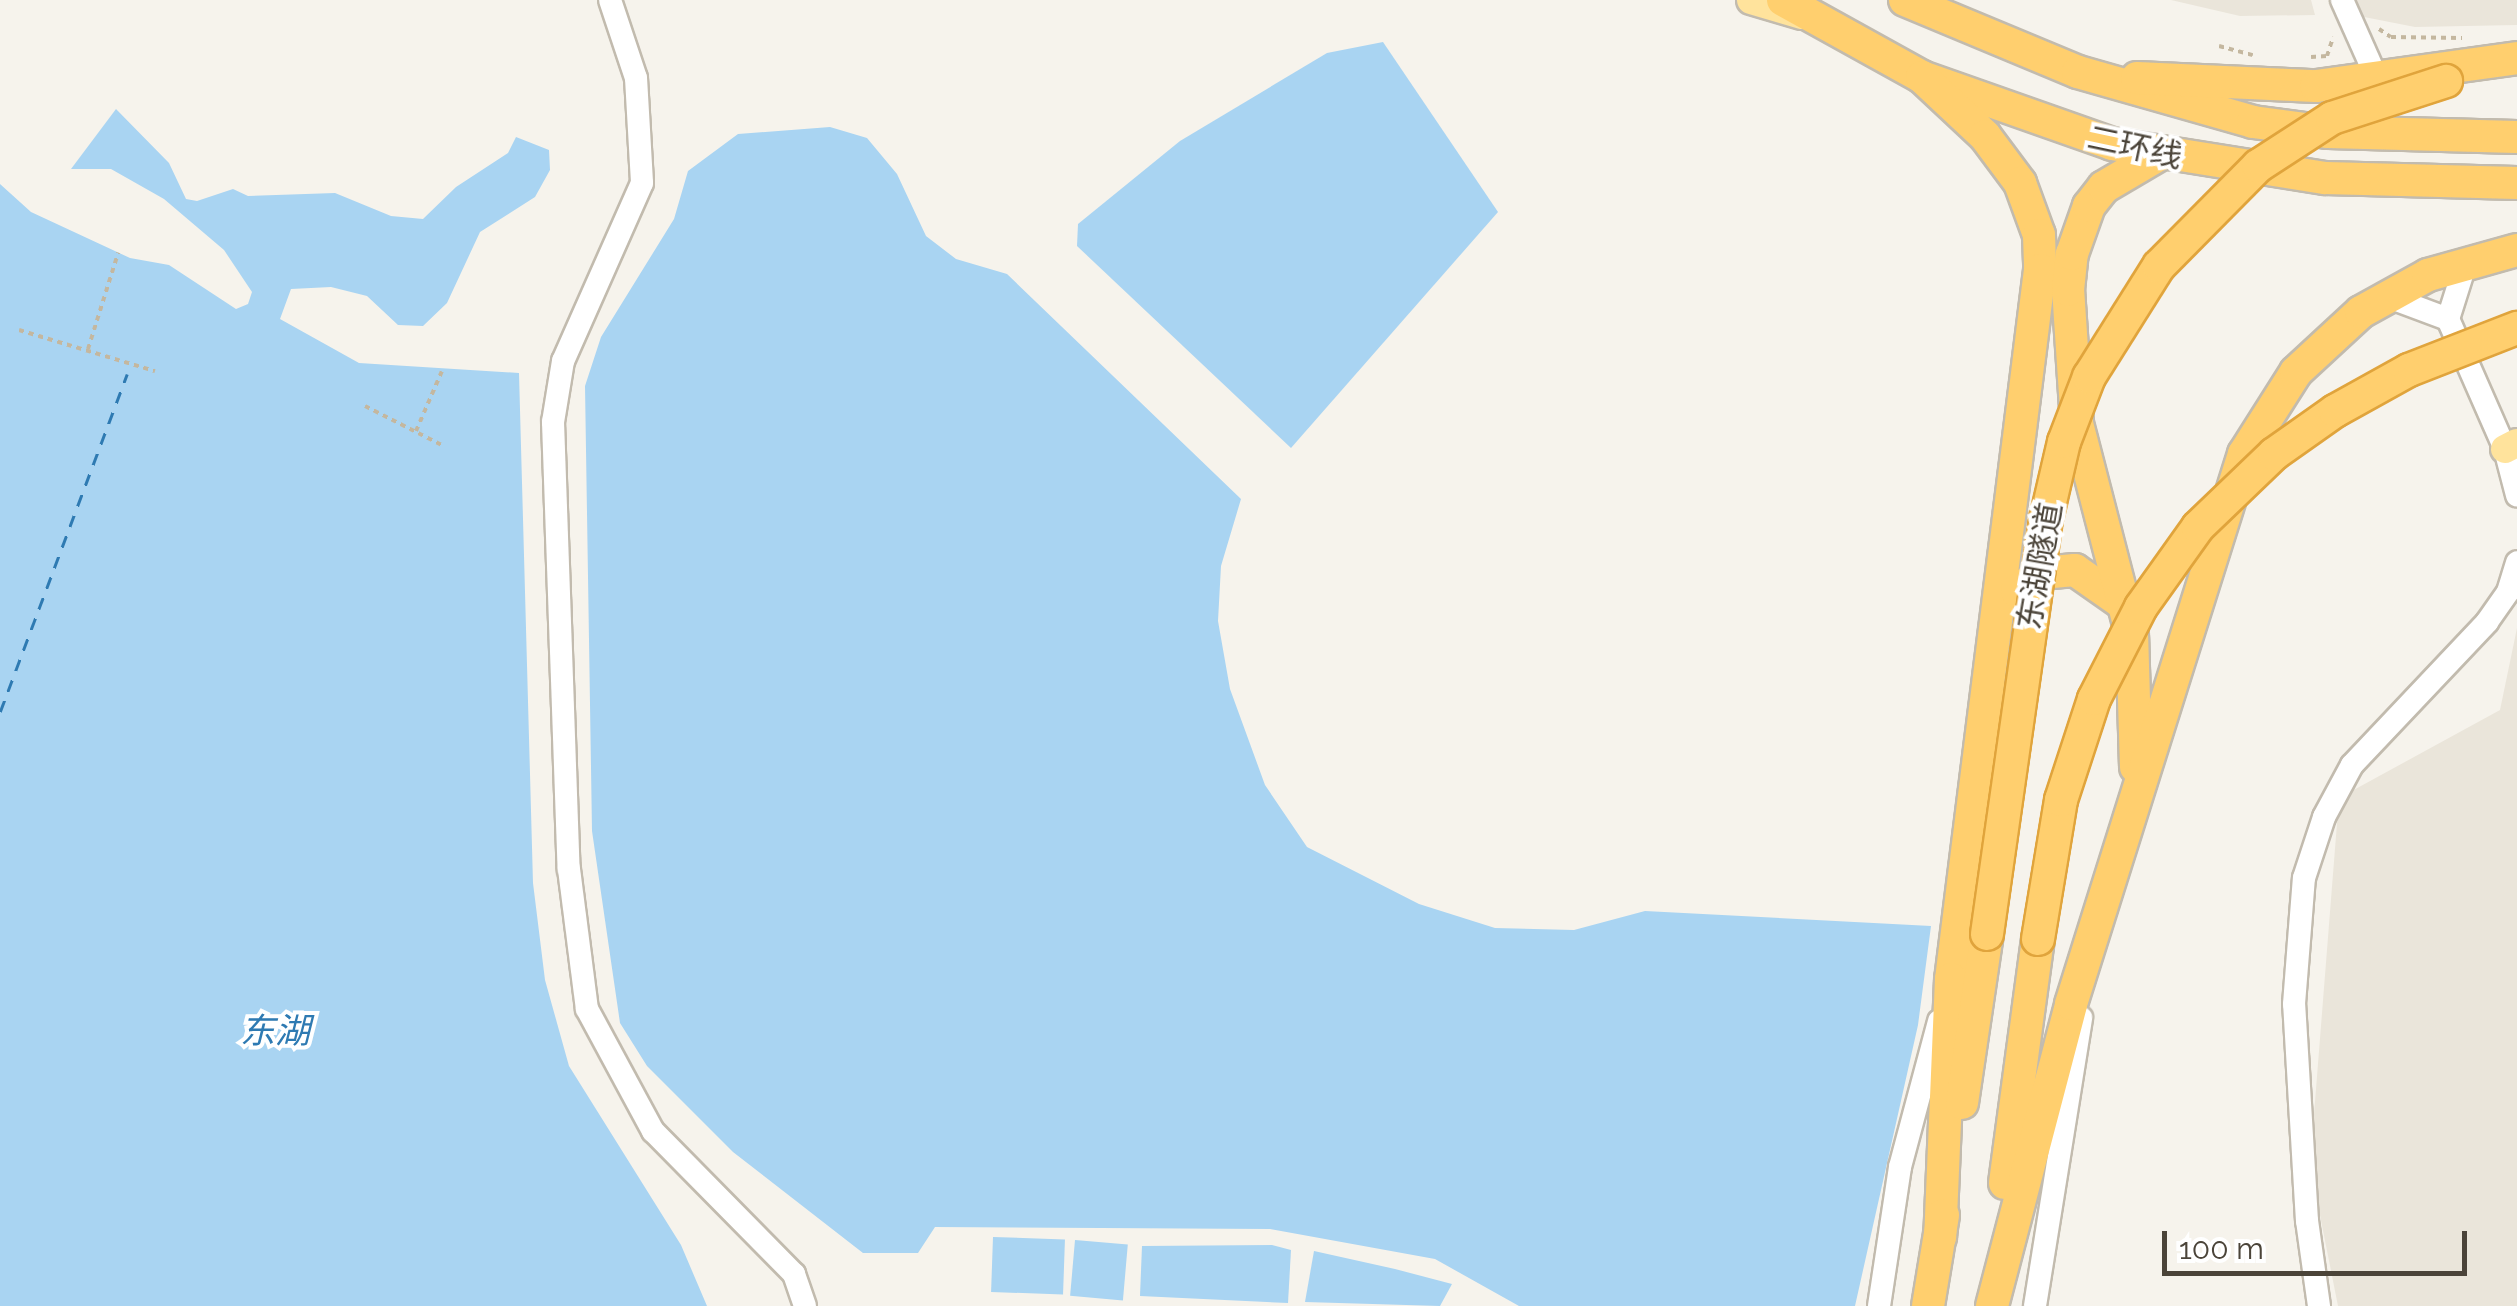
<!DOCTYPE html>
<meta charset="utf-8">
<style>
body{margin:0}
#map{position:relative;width:2517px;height:1306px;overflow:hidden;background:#f6f3ec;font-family:Raleway,"Noto Sans SC",sans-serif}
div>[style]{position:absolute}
.residential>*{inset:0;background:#eae5da}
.water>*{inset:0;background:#a9d4f2;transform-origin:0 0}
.ferry>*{height:2.5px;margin-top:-1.25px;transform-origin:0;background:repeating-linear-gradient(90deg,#2e7ab2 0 12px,transparent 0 22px)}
.path>*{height:4px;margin-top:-2px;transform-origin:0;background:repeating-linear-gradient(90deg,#c4b79f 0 5px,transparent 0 10px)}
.roads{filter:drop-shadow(2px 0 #c2bbae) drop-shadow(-2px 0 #c2bbae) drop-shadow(0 2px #c2bbae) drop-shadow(0 -2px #c2bbae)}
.minor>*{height:22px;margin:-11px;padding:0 11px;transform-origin:11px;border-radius:11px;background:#fff}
.major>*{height:28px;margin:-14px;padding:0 14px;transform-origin:14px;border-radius:14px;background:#ffe39c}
.highway>*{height:32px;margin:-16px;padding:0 16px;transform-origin:16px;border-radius:16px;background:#ffcf6e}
.bridges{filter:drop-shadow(2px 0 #e0a43c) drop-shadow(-2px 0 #e0a43c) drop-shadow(0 2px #e0a43c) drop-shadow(0 -2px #e0a43c)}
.highway-bridge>*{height:32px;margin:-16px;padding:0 16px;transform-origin:16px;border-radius:16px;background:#ffcf6e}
span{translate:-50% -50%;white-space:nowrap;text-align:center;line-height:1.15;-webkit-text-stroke:8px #fff;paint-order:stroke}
.street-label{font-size:32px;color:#4b4439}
.water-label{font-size:35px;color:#2e7ab2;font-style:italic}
.scale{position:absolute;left:2162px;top:1231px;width:305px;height:45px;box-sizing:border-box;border:5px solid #4b4439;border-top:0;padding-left:12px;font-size:30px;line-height:35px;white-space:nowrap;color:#4b4439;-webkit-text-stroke:8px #fff;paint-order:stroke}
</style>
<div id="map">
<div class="residential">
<div style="clip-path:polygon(2171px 0,2311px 0,2315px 15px,2240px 16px)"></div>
<div style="clip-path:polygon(2354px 0,2517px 0,2517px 25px,2415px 27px,2359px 16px)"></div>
<div style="clip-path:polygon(2517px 628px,2517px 1306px,2338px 1306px,2310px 1165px,2339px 798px,2500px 710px)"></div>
</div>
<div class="water">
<div style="clip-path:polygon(1383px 42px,1498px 212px,1291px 448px,1077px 246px,1078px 224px,1180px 141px,1327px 53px)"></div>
<div style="clip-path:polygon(116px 109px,169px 163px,186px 199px,197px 201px,233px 189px,248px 196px,335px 193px,391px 216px,423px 219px,456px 187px,508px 153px,516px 137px,549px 150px,550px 170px,535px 197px,480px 232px,447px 303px,423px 326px,398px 325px,367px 296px,331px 287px,291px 289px,280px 319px,359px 363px,519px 373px,533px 883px,545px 980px,569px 1066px,681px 1245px,707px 1306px,0 1306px,0 184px,31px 212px,130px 258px,169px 265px,236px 309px,248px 304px,252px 292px,224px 250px,164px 199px,111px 169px,71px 169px)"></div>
<div style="clip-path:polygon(830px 127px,867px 138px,897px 174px,926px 236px,956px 259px,1007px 274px,1241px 499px,1221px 566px,1218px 621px,1230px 689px,1265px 785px,1307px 847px,1419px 904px,1495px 928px,1574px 930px,1645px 911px,1931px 926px,1918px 1025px,1855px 1306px,1519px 1306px,1435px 1259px,1270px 1229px,935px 1227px,918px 1253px,863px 1253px,733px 1152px,647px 1066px,620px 1023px,592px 831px,585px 386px,601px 337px,674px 219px,688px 171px,738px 134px)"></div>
<div style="left:993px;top:1237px;width:72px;height:55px;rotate:2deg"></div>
<div style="left:1075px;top:1240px;width:53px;height:56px;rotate:5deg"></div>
<div style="clip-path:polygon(1272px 1245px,1291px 1250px,1288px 1303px,1140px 1296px,1142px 1246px)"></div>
<div style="clip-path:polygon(1314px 1251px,1395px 1269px,1452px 1284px,1440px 1306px,1305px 1302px)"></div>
</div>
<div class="ferry">
<div style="left:0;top:712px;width:361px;rotate:-69.4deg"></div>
</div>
<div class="path">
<div style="left:2379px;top:29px;width:14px;rotate:34deg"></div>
<div style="left:2391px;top:37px;width:71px;rotate:0.8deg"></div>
<div style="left:2219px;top:46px;width:35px;rotate:15deg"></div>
<div style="left:2311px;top:57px;width:16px;rotate:-4deg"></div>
<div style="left:2327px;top:56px;width:20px;rotate:-72deg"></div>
<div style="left:19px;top:330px;width:142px;rotate:16.8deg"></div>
<div style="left:88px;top:349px;width:101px;rotate:-72.6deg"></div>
<div style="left:365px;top:406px;width:86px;rotate:26.9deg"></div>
<div style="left:416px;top:431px;width:65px;rotate:-66.6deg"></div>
</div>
<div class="roads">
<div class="minor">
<div style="left:610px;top:0;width:82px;rotate:71.6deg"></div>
<div style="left:636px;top:78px;width:105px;rotate:86.7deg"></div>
<div style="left:642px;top:183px;width:195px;rotate:113.9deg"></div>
<div style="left:563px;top:361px;width:62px;rotate:99.3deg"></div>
<div style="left:553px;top:422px;width:447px;rotate:88deg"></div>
<div style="left:569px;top:869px;width:141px;rotate:82.7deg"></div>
<div style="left:587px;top:1009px;width:139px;rotate:61.6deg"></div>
<div style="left:653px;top:1131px;width:201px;rotate:45.4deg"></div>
<div style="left:794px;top:1274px;width:34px;rotate:71deg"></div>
<div style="left:2342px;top:0;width:89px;rotate:66deg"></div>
<div style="left:2466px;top:262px;width:60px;rotate:107.5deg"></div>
<div style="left:2448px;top:319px;width:142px;rotate:66.3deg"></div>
<div style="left:2505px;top:449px;width:48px;rotate:75.4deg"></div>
<div style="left:2386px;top:296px;width:66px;rotate:20.4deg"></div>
<div style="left:1879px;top:1306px;width:141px;rotate:-81.4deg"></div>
<div style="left:1900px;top:1167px;width:151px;rotate:-75deg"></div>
<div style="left:2035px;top:1306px;width:292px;rotate:-80.9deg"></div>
<div style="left:2319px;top:1306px;width:86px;rotate:-98deg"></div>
<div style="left:2307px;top:1221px;width:217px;rotate:-93.4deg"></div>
<div style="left:2294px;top:1004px;width:126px;rotate:-85.5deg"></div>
<div style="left:2304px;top:878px;width:64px;rotate:-71.8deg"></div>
<div style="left:2324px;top:817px;width:59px;rotate:-61.7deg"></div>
<div style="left:2352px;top:765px;width:197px;rotate:-46.6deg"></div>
<div style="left:2487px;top:622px;width:37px;rotate:-55deg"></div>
<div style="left:2508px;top:592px;width:31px;rotate:-73deg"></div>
</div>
<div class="major">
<div style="left:1751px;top:0;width:53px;rotate:16.4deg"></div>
<div style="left:2505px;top:449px;width:13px;rotate:-27deg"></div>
</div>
<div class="highway">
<div style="left:1783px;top:0;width:159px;rotate:29deg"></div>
<div style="left:1922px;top:77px;width:201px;rotate:19.4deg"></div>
<div style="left:2112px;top:144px;width:216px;rotate:9.1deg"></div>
<div style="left:2325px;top:178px;width:192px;rotate:1.5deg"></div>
<div style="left:1905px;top:0;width:187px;rotate:22.6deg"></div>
<div style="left:2078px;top:72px;width:182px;rotate:15.9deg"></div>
<div style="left:2253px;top:122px;width:76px;rotate:7.6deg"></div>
<div style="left:2328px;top:132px;width:189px;rotate:1.5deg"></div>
<div style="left:1922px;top:77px;width:86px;rotate:43.1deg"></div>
<div style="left:1985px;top:136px;width:59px;rotate:53.3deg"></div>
<div style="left:2020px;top:183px;width:55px;rotate:69.9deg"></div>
<div style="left:2039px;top:235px;width:35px;rotate:88deg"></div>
<div style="left:2040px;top:270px;width:715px;rotate:97.15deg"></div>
<div style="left:1951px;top:979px;width:258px;rotate:92.4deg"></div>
<div style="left:2137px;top:78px;width:179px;rotate:2.6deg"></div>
<div style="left:2316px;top:86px;width:203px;rotate:-7.9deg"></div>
<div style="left:2017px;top:591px;width:30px;rotate:-37deg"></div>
<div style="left:2041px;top:573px;width:34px;rotate:-5deg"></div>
<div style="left:2075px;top:570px;width:61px;rotate:35deg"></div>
<div style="left:2136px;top:767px;width:131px;rotate:-91.7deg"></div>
<div style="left:2132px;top:636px;width:219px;rotate:-104.5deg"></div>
<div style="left:2077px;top:424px;width:134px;rotate:-93.8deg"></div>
<div style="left:2068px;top:290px;width:36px;rotate:-84deg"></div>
<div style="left:2072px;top:254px;width:51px;rotate:-70.5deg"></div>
<div style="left:2089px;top:206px;width:24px;rotate:-52deg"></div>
<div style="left:2104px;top:187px;width:65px;rotate:-30.5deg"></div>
<div style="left:1962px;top:1103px;width:171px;rotate:-81.6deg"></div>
<div style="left:2005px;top:1183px;width:246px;rotate:-82.3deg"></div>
<div style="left:1928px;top:1306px;width:92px;rotate:-80.6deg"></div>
<div style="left:1992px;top:1306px;width:312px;rotate:-75.3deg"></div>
<div style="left:2071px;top:1004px;width:577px;rotate:-72.54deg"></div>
<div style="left:2244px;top:454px;width:97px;rotate:-57.6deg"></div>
<div style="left:2296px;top:372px;width:88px;rotate:-42.7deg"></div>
<div style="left:2361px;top:312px;width:77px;rotate:-28.9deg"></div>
<div style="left:2428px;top:275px;width:92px;rotate:-15.7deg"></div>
</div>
</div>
<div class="bridges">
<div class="highway-bridge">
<div style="left:1987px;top:934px;width:423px;rotate:-81.9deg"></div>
<div style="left:2047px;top:515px;width:75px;rotate:-76.9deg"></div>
<div style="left:2064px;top:442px;width:70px;rotate:-69deg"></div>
<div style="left:2089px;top:377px;width:131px;rotate:-57.8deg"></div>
<div style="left:2159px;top:266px;width:141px;rotate:-45.3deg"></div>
<div style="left:2258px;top:166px;width:88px;rotate:-33deg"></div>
<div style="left:2332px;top:118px;width:120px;rotate:-18deg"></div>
<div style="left:2038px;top:939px;width:141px;rotate:-80.6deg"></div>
<div style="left:2061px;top:800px;width:106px;rotate:-71.9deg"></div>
<div style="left:2094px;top:699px;width:103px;rotate:-62.9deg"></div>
<div style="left:2141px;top:607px;width:98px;rotate:-54.5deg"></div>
<div style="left:2198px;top:527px;width:105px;rotate:-43.8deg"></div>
<div style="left:2274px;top:454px;width:75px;rotate:-35.2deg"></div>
<div style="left:2335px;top:411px;width:85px;rotate:-29deg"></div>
<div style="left:2409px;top:370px;width:116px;rotate:-21.3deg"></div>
</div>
</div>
<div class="street-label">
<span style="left:2135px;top:147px;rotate:12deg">二环线</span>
<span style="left:2040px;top:566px;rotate:-80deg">东湖隧道</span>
</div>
<div class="water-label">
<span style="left:275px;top:1031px">东湖</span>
</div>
<div class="scale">100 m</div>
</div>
